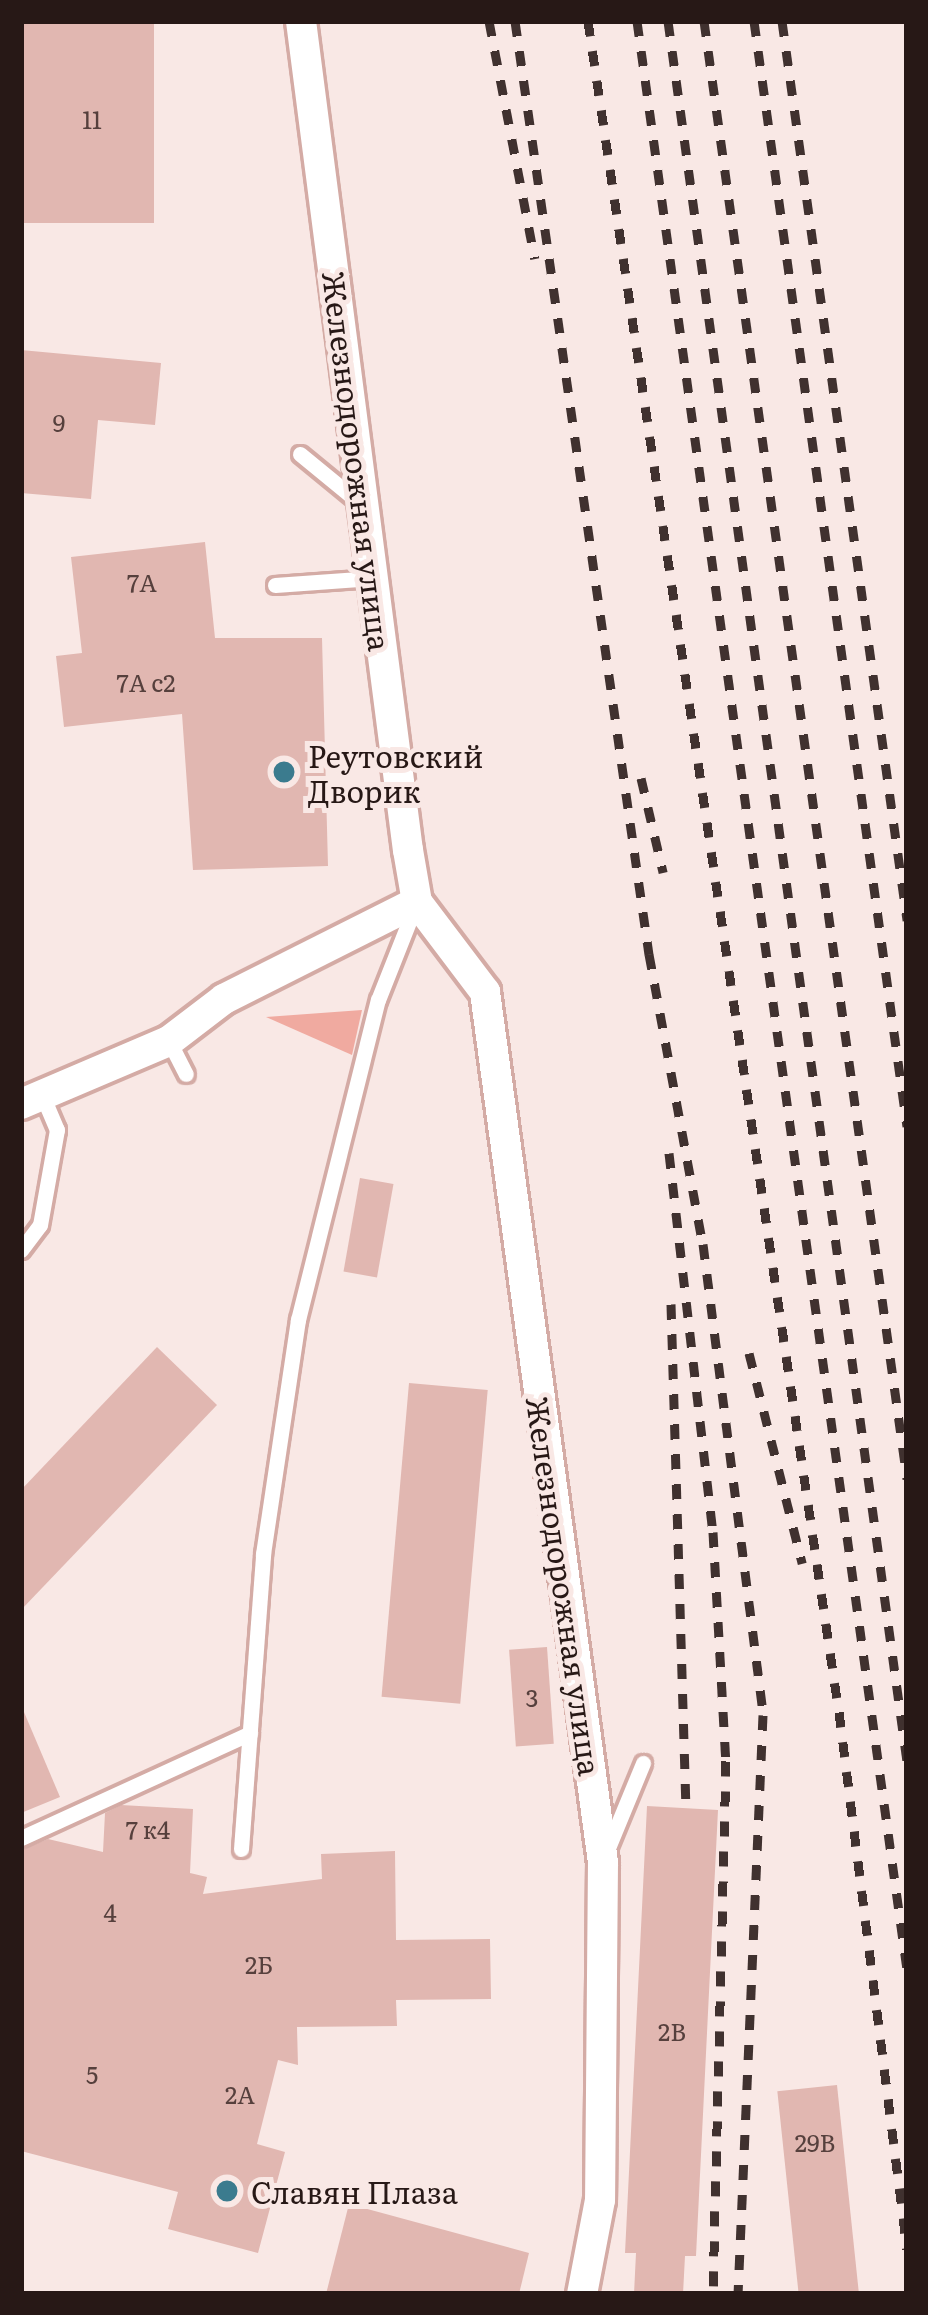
<!DOCTYPE html>
<meta charset="utf-8">
<style>
body{margin:0}
#map{position:relative;width:928px;height:2315px;overflow:hidden;background:#f9e8e5;font-family:Literata,serif}
div>[style]{position:absolute}
.green>*{inset:0;background:#f0aaa0}
.building>*{inset:0;background:#e1b7b1;transform-origin:0 0}
.roads{filter:drop-shadow(3px 0 #d4aba5) drop-shadow(-3px 0 #d4aba5) drop-shadow(0 3px #d4aba5) drop-shadow(0 -3px #d4aba5)}
.service>*{height:15px;margin:-7.5px;padding:0 7.5px;transform-origin:7.5px;border-radius:7.5px;background:#fff}
.minor>*{height:30px;margin:-15px;padding:0 15px;transform-origin:15px;border-radius:15px;background:#fff}
.rail>*{height:9px;margin-top:-4.5px;transform-origin:0;background:repeating-linear-gradient(90deg,#40312f 0 15px,transparent 0 30px)}
.dots>*{width:33px;height:33px;translate:-50% -50%;box-sizing:border-box;border:6px solid #f9e8e5;border-radius:50%}
span{translate:-50% -50%;white-space:nowrap;text-align:center;line-height:1.15;-webkit-text-stroke:10px #f9e8e5;paint-order:stroke}
.number-label{font-size:24px;color:#56403d}
.number-label span{-webkit-text-stroke-width:0}
.street-label{font-size:30px;color:#271816}
.poi-label{font-size:30px;color:#271816}
.left{translate:0 -50%;text-align:left}
.frame{position:absolute;inset:0;border:24px solid #271816;pointer-events:none}
</style>
<div id="map">
<div class="green">
<div style="clip-path:polygon(362px 1010px,352px 1055px,266px 1017px)"></div>
</div>
<div class="building">
<div style="left:21px;top:21px;width:133px;height:202px"></div>
<div style="clip-path:polygon(21px 350px,161px 363px,155px 425px,98px 420px,91px 499px,21px 493px)"></div>
<div style="clip-path:polygon(205px 542px,215px 638px,322px 638px,328px 866px,193px 870px,182px 714px,64px 727px,56px 656px,82px 653px,71px 557px)"></div>
<div style="left:360px;top:1178px;width:34px;height:95px;rotate:10deg"></div>
<div style="clip-path:polygon(157px 1347px,217px 1405px,21px 1610px,21px 1490px)"></div>
<div style="left:409px;top:1383px;width:79px;height:315px;rotate:5deg"></div>
<div style="left:547px;top:1647px;width:97px;height:38px;rotate:86deg"></div>
<div style="clip-path:polygon(21px 1705px,60px 1797px,21px 1813px)"></div>
<div style="clip-path:polygon(121px 1805px,193px 1809px,190px 1873px,207px 1877px,203px 1894px,322px 1879px,321px 1854px,395px 1851px,396px 1940px,490px 1939px,491px 1999px,396px 2000px,397px 2026px,297px 2027px,298px 2065px,278px 2060px,257px 2144px,285px 2152px,258px 2253px,168px 2229px,178px 2192px,21px 2151px,21px 1850px,48px 1839px,103px 1852px,105px 1813px)"></div>
<div style="clip-path:polygon(647px 1806px,718px 1810px,696px 2256px,685px 2256px,683px 2294px,634px 2294px,636px 2253px,625px 2253px)"></div>
<div style="left:837px;top:2085px;width:210px;height:60px;rotate:84deg"></div>
<div style="clip-path:polygon(349px 2204px,529px 2253px,519px 2294px,326px 2294px)"></div>
</div>
<div class="roads">
<div class="service">
<div style="left:300px;top:454px;width:80px;rotate:39.4deg"></div>
<div style="left:275px;top:585px;width:98px;rotate:-4.1deg"></div>
<div style="left:169px;top:1041px;width:37px;rotate:63deg"></div>
<div style="left:21px;top:1250px;width:31px;rotate:-53deg"></div>
<div style="left:40px;top:1225px;width:97px;rotate:-79.9deg"></div>
<div style="left:57px;top:1130px;width:38px;rotate:-113deg"></div>
<div style="left:21px;top:1838px;width:252px;rotate:-24.6deg"></div>
<div style="left:608px;top:1848px;width:92px;rotate:-67.6deg"></div>
<div style="left:241px;top:1849px;width:296px;rotate:-85.7deg"></div>
<div style="left:263px;top:1554px;width:237px;rotate:-81.5deg"></div>
<div style="left:298px;top:1320px;width:330px;rotate:-76deg"></div>
<div style="left:378px;top:1000px;width:103px;rotate:-68.4deg"></div>
</div>
<div class="minor">
<div style="left:301px;top:21px;width:836px;rotate:82.65deg"></div>
<div style="left:408px;top:850px;width:53px;rotate:80.2deg"></div>
<div style="left:417px;top:902px;width:113px;rotate:52.9deg"></div>
<div style="left:485px;top:992px;width:878px;rotate:82.28deg"></div>
<div style="left:603px;top:1862px;width:338px;rotate:90.5deg"></div>
<div style="left:600px;top:2200px;width:96px;rotate:100.8deg"></div>
<div style="left:21px;top:1104px;width:161px;rotate:-23.1deg"></div>
<div style="left:169px;top:1041px;width:69px;rotate:-37.4deg"></div>
<div style="left:224px;top:999px;width:216px;rotate:-26.7deg"></div>
</div>
</div>
<div class="rail">
<div style="left:489px;top:21px;width:242px;rotate:79.1deg"></div>
<div style="left:515px;top:21px;width:943px;rotate:81.83deg"></div>
<div style="left:649px;top:954px;width:295px;rotate:79.5deg"></div>
<div style="left:703px;top:1244px;width:475px;rotate:82.7deg"></div>
<div style="left:763px;top:1715px;width:580px;rotate:92.47deg"></div>
<div style="left:588px;top:21px;width:1710px;rotate:81.56deg"></div>
<div style="left:839px;top:1712px;width:541px;rotate:82.78deg"></div>
<div style="left:637px;top:21px;width:1968px;rotate:82.11deg"></div>
<div style="left:668px;top:21px;width:1756px;rotate:82.18deg"></div>
<div style="left:704px;top:21px;width:1472px;rotate:82.07deg"></div>
<div style="left:754px;top:21px;width:1116px;rotate:82.12deg"></div>
<div style="left:782px;top:21px;width:908px;rotate:82.08deg"></div>
<div style="left:641px;top:778px;width:97px;rotate:76.8deg"></div>
<div style="left:669px;top:1153px;width:382px;rotate:83.4deg"></div>
<div style="left:713px;top:1532px;width:229px;rotate:86.8deg"></div>
<div style="left:726px;top:1761px;width:533px;rotate:91.4deg"></div>
<div style="left:671px;top:1304px;width:504px;rotate:88.3deg"></div>
<div style="left:749px;top:1353px;width:217px;rotate:75.8deg"></div>
</div>
<div class="dots">
<div style="left:284px;top:772px;background:#3b7b8e"></div>
<div style="left:227px;top:2191px;background:#3b7b8e"></div>
</div>
<div class="number-label">
<span style="left:92px;top:119px">11</span>
<span style="left:59px;top:422px">9</span>
<span style="left:142px;top:582px">7А</span>
<span style="left:146px;top:682px">7А с2</span>
<span style="left:532px;top:1697px">3</span>
<span style="left:148px;top:1829px">7 к4</span>
<span style="left:110px;top:1912px">4</span>
<span style="left:259px;top:1964px">2Б</span>
<span style="left:672px;top:2031px">2В</span>
<span style="left:92px;top:2074px">5</span>
<span style="left:240px;top:2094px">2А</span>
<span style="left:815px;top:2142px">29В</span>
</div>
<div class="street-label">
<span style="left:358px;top:461px;rotate:83deg">Железнодорожная улица</span>
<span style="left:565px;top:1586px;rotate:82deg">Железнодорожная улица</span>
</div>
<div class="poi-label">
<span class="left" style="left:308px;top:772px">Реутовский<br>Дворик</span>
<span class="left" style="left:251px;top:2191px">Славян Плаза</span>
</div>
<div class="frame"></div>
</div>
